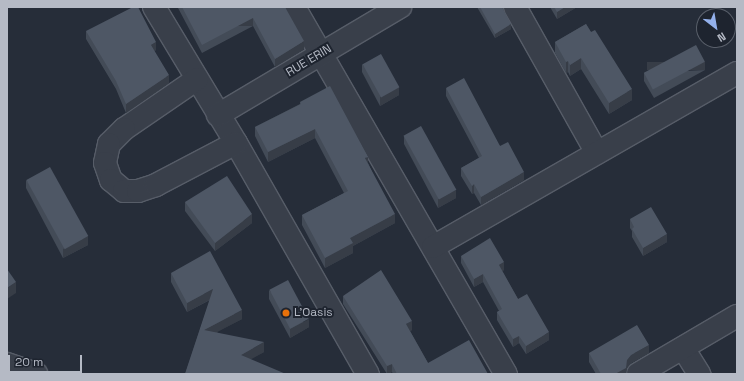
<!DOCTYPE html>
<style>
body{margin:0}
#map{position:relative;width:744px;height:381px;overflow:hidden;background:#262d39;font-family:"Space Grotesk",sans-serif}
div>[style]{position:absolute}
.roads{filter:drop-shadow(1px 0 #575d68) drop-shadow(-1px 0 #575d68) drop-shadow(0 1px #575d68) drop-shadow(0 -1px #575d68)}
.minor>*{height:22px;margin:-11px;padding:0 11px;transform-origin:11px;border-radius:11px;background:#393f4a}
.wall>*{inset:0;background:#434b57}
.shaded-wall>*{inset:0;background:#373d47;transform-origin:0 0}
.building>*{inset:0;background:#4e5765;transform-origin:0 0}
.dots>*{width:11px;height:11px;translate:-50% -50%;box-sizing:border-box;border:2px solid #1e242f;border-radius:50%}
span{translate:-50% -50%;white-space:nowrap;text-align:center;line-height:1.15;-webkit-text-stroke:4px #1e242f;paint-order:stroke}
.street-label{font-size:12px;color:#b5bac5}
.poi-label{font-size:12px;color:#b5bac5}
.left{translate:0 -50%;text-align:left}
.frame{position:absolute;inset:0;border:8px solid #b5bac5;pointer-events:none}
.north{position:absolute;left:696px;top:8px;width:40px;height:40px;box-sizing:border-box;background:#1e242f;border:1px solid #5a606b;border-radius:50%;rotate:149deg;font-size:11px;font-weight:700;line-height:16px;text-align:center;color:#b5bac5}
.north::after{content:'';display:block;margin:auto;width:14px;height:18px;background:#93b0eb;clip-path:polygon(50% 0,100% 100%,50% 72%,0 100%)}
.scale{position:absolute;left:8px;top:355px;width:74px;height:18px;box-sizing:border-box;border:2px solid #b5bac5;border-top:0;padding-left:5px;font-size:12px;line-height:14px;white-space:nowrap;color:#b5bac5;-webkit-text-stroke:3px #1e242f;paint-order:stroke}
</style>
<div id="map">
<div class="roads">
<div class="minor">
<div style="left:154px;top:7px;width:159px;rotate:58.9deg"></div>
<div style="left:236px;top:143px;width:266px;rotate:60.3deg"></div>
<div style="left:294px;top:7px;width:424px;rotate:60deg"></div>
<div style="left:515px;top:7px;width:167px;rotate:60.7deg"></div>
<div style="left:197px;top:79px;width:88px;rotate:145.6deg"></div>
<div style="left:124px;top:129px;width:21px;rotate:135deg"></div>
<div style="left:109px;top:144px;width:19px;rotate:102deg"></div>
<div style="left:105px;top:163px;width:18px;rotate:71deg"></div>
<div style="left:111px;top:180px;width:17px;rotate:40deg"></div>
<div style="left:124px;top:191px;width:14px"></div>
<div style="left:138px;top:191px;width:19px;rotate:-18deg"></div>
<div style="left:156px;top:185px;width:90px;rotate:-27.7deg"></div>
<div style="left:218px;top:115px;width:212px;rotate:-30.7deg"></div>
<div style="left:433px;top:247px;width:350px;rotate:-29.8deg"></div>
<div style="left:683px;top:348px;width:31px;rotate:58deg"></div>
<div style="left:7px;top:364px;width:31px;rotate:19deg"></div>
<div style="left:638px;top:374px;width:115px;rotate:-30.4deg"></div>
</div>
</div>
<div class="wall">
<div style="clip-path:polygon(178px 7px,285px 7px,304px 49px,275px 67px,253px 26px,202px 53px,178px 8px)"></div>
<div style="clip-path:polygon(477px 7px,503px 7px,503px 9px,511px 29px,495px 38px)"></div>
<div style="clip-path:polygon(550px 7px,577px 7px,557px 19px)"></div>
<div style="clip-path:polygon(586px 24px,632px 100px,609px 114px,581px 69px,570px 76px,568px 72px,566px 73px,555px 53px,555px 42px)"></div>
<div style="clip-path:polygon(86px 31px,156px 50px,154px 51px,169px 83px,126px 113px,116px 89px,86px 39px)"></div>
<div style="clip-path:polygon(362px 64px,399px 95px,380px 106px,362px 72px)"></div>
<div style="clip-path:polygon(705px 70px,654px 98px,644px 81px,644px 73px)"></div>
<div style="clip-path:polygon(446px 88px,500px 146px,524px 180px,481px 205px,474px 193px,472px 194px,461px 176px,461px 168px,479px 158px,446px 96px)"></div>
<div style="clip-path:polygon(300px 102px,368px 163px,395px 223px,353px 246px,353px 253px,325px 268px,302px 225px,302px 215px,344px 193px,315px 138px,268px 162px,255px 136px,255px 127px,300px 104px)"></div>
<div style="clip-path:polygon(404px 136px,456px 198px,438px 208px,404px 144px)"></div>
<div style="clip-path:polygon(26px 180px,88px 245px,63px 258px,26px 188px)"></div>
<div style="clip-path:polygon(185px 202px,252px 223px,215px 251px,185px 211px)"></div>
<div style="clip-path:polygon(630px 219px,667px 242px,643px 256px,632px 237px,632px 231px,630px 228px)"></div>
<div style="clip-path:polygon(461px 256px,504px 270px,502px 271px,518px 299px,549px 340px,526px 354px,519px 343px,513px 347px,497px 320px,497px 312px,499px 311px,483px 282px,474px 287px,461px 263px)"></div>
<div style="clip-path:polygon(171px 273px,242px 319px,216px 332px,264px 352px,250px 359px,185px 374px,210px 300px,187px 312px,171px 282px)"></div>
<div style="clip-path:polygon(269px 290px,309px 327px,290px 338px,269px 299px)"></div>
<div style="clip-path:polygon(343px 296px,412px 330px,410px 331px,428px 363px,488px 374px,393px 374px,392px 372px,388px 374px,387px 374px,343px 304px)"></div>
<div style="clip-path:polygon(589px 353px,649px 353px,631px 363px,627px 368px,626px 374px,596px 374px,589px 362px)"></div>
</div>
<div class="shaded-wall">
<div style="clip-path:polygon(565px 7px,577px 7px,557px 19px,557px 12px)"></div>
<div style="left:253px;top:18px;width:8px;height:58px;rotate:90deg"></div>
<div style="clip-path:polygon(511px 24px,511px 29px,495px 38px,495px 34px)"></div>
<div style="clip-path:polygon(304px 41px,304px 49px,275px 67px,275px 59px)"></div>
<div style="clip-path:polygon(156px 42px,156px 50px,151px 53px,151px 45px)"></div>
<div style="clip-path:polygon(581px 58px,581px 69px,570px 76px,570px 65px)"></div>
<div style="clip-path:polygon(568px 61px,568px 72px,566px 73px,566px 62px)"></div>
<div style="left:705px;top:62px;width:8px;height:58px;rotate:90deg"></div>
<div style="clip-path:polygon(169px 75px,169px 83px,126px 113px,126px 104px)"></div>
<div style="clip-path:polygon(399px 87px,399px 95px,380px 106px,380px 97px)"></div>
<div style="clip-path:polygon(632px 89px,632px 100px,609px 114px,609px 103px)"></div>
<div style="clip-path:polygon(315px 129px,315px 138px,268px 162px,268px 152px)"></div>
<div style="clip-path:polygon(368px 157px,368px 166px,365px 158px)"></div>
<div style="clip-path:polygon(524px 172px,524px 180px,481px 205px,481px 197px)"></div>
<div style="clip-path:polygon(474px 184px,474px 193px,472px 194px,472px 186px)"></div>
<div style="clip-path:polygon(456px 190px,456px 198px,438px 208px,438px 199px)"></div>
<div style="clip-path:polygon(252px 214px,252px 223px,215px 251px,215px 243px)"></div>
<div style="clip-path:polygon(395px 214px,395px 223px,353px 246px,353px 253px,325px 268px,325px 258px,350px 238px)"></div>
<div style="clip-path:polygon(667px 234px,667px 242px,643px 256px,643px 248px)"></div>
<div style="clip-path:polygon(88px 236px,88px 245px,63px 258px,63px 249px)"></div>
<div style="clip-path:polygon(504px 262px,504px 270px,499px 273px,499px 265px)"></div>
<div style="clip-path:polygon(483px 274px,483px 282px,474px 287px,474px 279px)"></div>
<div style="clip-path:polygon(16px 282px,16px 293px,7px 299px,7px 288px)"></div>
<div style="clip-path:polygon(213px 289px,213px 298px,187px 312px,187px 303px)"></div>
<div style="clip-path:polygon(242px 310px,242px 319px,204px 339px,204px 330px)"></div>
<div style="clip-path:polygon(309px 319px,309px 327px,290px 338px,290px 329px)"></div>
<div style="clip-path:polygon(412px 321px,412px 330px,406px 333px,406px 324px)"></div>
<div style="clip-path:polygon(549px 332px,549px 340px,526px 354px,526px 346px)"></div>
<div style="clip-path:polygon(519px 336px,519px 343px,513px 347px,513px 339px)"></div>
<div style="clip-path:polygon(264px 342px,264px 352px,241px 365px,241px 355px)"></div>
<div style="clip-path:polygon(649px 345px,649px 353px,631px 363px,627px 368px,626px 374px,615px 374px,631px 355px)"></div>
<div style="clip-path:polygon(392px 364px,392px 372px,387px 374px,387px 366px)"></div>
</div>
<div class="building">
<div style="clip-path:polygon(133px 7px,138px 7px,156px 42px,151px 45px,169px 75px,126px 104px,116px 81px,86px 31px)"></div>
<div style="clip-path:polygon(182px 7px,285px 7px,304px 41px,275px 59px,253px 18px,202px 45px)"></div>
<div style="clip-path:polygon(480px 7px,502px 7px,511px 24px,495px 34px)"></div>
<div style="clip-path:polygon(554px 7px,565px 7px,557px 12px)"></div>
<div style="clip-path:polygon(586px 24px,591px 32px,595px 30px,632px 89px,609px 103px,581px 58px,570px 65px,568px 61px,566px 62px,555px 42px)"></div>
<div style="left:696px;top:45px;width:19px;height:59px;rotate:62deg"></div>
<div style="left:381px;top:54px;width:38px;height:21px;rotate:61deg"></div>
<div style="clip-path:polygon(464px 78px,500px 146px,508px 142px,524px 172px,481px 197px,474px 184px,472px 186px,461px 168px,482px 156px,446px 88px)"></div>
<div style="clip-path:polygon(330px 86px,368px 157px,365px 158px,395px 214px,350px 238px,353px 243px,325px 258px,302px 215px,348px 191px,315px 129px,268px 152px,255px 127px,301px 104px,300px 102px)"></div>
<div style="left:421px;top:126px;width:73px;height:20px;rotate:61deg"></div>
<div style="left:50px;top:167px;width:79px;height:27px;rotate:61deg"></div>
<div style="clip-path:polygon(227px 176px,252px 214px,215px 243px,185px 202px)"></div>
<div style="clip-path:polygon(651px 207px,667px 234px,643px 248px,632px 229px,634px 227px,630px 219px)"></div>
<div style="clip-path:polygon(490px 238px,504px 262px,499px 265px,518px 299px,527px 294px,549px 332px,526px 346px,519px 336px,513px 339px,497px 312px,502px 309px,483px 274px,474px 279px,461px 256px)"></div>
<div style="clip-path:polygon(210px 251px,242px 310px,204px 330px,264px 342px,241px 355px,286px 374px,185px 374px,213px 289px,187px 303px,171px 273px)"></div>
<div style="clip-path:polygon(7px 269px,16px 282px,7px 288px)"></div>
<div style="clip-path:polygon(381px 270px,412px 321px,406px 324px,428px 363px,469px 340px,488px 374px,397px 374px,392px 364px,387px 366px,343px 296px)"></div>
<div style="left:288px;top:280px;width:44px;height:21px;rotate:62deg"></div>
<div style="clip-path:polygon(637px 325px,649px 345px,631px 355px,627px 360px,626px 368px,615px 374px,601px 374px,589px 353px)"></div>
</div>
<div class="dots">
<div style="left:286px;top:313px;background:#e8710a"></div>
</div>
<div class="street-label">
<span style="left:309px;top:61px;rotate:-31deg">RUE ERIN</span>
</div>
<div class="poi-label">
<span class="left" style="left:294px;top:313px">L'Oasis</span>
</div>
<div class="frame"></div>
<div class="north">N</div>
<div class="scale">20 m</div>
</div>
